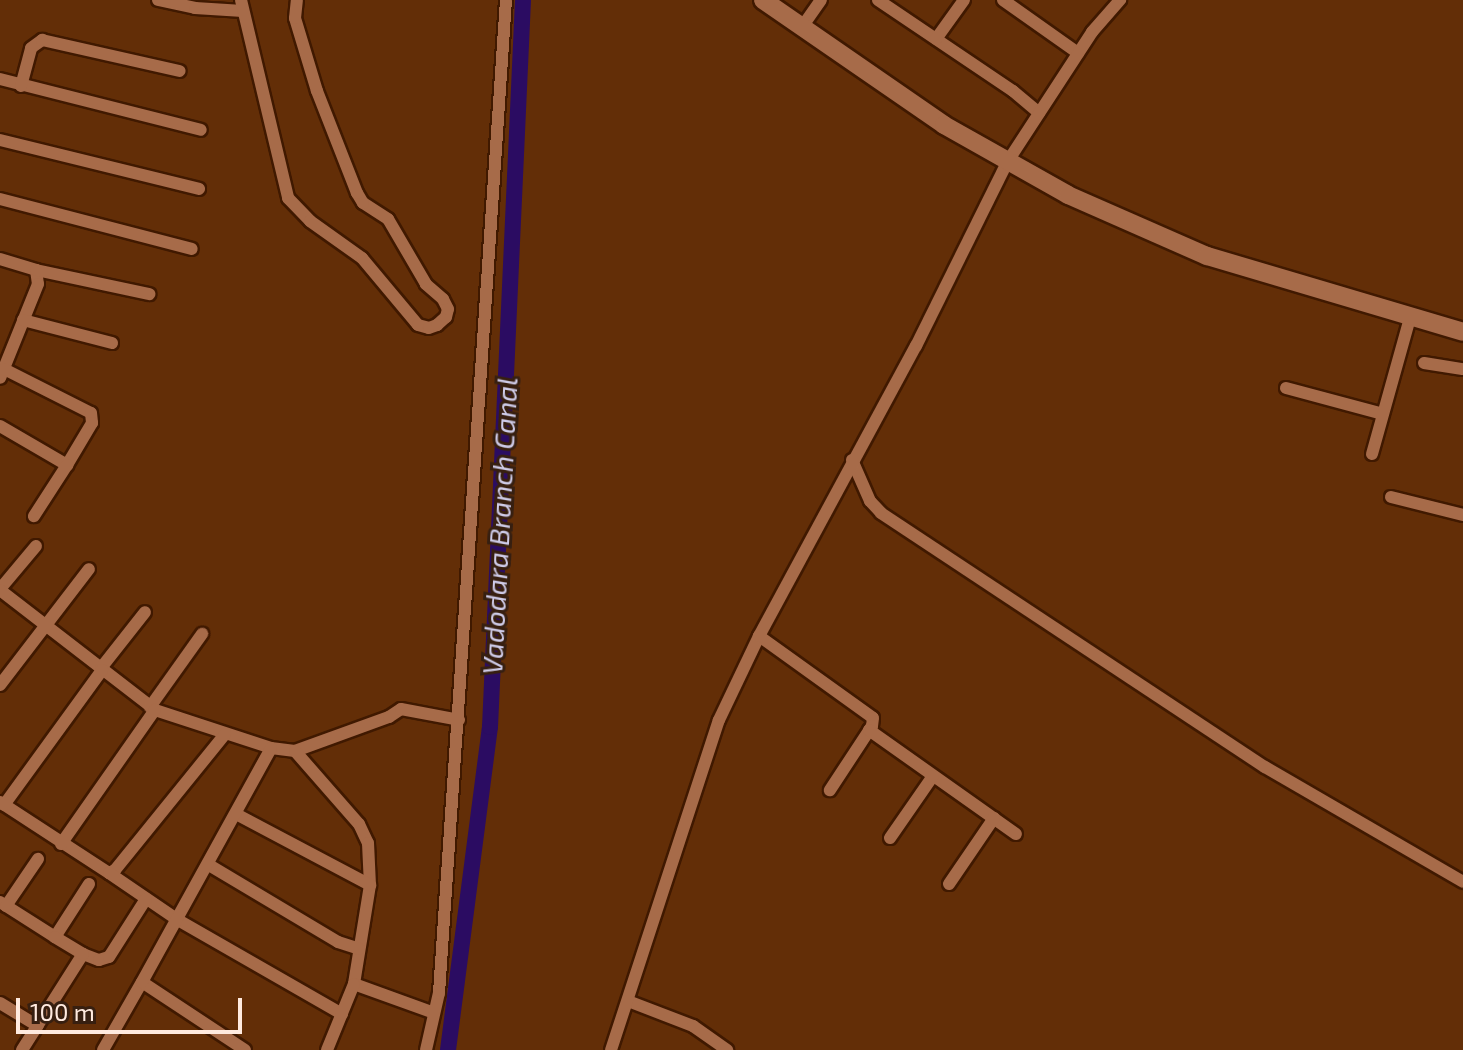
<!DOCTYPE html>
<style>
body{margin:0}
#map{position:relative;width:1463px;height:1050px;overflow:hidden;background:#632e07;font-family:"Exo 2",sans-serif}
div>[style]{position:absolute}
.canal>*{height:16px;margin:-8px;padding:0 8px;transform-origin:8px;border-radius:8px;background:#2b0c62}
.roads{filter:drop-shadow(2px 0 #401900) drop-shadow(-2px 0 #401900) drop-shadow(0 2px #401900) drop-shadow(0 -2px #401900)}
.street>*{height:12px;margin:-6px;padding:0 6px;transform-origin:6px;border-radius:6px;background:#a76b49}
.secondary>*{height:18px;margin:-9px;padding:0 9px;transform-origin:9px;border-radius:9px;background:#a76b49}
span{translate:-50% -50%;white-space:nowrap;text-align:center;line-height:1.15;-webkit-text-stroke:6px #371f10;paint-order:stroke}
.water-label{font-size:28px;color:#cecbe8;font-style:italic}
.scale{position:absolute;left:16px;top:998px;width:226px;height:36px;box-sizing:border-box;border:4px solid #ffeadf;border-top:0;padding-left:10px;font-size:24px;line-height:28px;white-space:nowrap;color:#ffeadf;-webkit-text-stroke:6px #371f10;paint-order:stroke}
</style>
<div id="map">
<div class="canal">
<div style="left:448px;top:1050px;width:326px;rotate:-82.6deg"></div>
<div style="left:490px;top:727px;width:728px;rotate:-87.4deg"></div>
</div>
<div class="roads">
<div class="street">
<div style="left:158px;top:0;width:38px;rotate:12deg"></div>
<div style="left:195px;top:8px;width:48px;rotate:3.6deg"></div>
<div style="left:241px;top:0;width:204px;rotate:76.6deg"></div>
<div style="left:288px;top:198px;width:32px;rotate:46deg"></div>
<div style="left:310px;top:221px;width:64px;rotate:35.4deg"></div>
<div style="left:362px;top:258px;width:87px;rotate:50.1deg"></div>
<div style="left:418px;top:325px;width:11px;rotate:15deg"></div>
<div style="left:429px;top:328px;width:9px;rotate:-21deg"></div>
<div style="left:437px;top:325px;width:12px;rotate:-42deg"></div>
<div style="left:446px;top:317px;width:8px;rotate:-76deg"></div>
<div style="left:448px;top:309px;width:11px;rotate:-117deg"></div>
<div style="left:443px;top:299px;width:23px;rotate:-139deg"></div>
<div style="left:426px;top:284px;width:75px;rotate:-120.3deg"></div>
<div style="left:388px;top:219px;width:30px;rotate:-147deg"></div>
<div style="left:363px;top:203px;width:12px;rotate:-121deg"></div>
<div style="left:357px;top:193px;width:110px;rotate:-111.4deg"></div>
<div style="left:317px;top:91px;width:76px;rotate:-106.8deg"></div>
<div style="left:295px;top:18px;width:18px;rotate:-84deg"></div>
<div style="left:878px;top:0;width:163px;rotate:34deg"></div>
<div style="left:1013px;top:91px;width:34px;rotate:40deg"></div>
<div style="left:1003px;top:0;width:92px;rotate:35.2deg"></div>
<div style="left:802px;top:27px;width:33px;rotate:-55deg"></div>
<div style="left:936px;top:39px;width:48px;rotate:-54.3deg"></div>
<div style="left:0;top:79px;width:207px;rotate:14.2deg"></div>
<div style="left:21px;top:86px;width:39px;rotate:-75deg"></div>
<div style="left:31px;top:48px;width:14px;rotate:-36deg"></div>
<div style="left:42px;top:40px;width:141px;rotate:12.7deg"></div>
<div style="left:0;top:140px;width:205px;rotate:13.8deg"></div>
<div style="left:0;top:199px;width:198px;rotate:14.6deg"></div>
<div style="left:0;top:259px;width:38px;rotate:17deg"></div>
<div style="left:36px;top:270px;width:14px;rotate:82deg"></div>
<div style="left:38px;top:284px;width:101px;rotate:112deg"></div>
<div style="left:36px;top:270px;width:116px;rotate:12deg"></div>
<div style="left:23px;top:320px;width:92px;rotate:14.5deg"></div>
<div style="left:1424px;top:363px;width:39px;rotate:9deg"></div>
<div style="left:4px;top:369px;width:97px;rotate:26.8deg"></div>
<div style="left:91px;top:413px;width:10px;rotate:84deg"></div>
<div style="left:92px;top:423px;width:49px;rotate:120.8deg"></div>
<div style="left:1286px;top:388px;width:100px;rotate:15deg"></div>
<div style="left:0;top:426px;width:78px;rotate:30.2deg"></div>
<div style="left:67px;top:465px;width:61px;rotate:122.9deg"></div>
<div style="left:1372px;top:454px;width:145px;rotate:-74.4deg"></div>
<div style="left:852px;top:460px;width:45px;rotate:66.3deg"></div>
<div style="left:870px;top:501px;width:16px;rotate:47deg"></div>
<div style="left:881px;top:513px;width:460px;rotate:33.5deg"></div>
<div style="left:1265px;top:767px;width:229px;rotate:30.1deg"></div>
<div style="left:1391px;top:497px;width:74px;rotate:14deg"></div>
<div style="left:0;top:589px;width:56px;rotate:-50.1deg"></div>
<div style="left:0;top:590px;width:196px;rotate:37.7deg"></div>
<div style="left:155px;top:710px;width:122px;rotate:18.1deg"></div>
<div style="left:271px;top:748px;width:24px;rotate:7deg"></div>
<div style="left:295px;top:751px;width:100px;rotate:-19.9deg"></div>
<div style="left:389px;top:717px;width:14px;rotate:-34deg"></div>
<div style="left:401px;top:709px;width:59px;rotate:10.7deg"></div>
<div style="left:759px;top:636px;width:140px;rotate:35.7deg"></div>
<div style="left:873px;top:718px;width:8px;rotate:97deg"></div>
<div style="left:872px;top:726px;width:77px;rotate:123.3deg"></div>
<div style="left:101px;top:668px;width:71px;rotate:-51.8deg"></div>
<div style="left:0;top:685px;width:146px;rotate:-52.5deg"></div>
<div style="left:150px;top:707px;width:90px;rotate:-54.5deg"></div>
<div style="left:869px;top:730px;width:180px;rotate:35.3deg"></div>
<div style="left:295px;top:751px;width:97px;rotate:48.8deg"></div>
<div style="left:359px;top:824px;width:21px;rotate:65deg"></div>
<div style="left:368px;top:843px;width:42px;rotate:87.3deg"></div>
<div style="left:370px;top:885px;width:100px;rotate:99.2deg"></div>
<div style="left:354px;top:984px;width:85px;rotate:19.9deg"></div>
<div style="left:0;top:802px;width:130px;rotate:33.1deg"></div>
<div style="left:109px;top:873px;width:7px;rotate:-27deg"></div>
<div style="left:115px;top:870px;width:175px;rotate:-51deg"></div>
<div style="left:4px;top:805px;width:167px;rotate:-54deg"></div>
<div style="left:236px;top:814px;width:152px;rotate:27.9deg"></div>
<div style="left:890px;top:838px;width:75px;rotate:-55.3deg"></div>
<div style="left:61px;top:844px;width:164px;rotate:-55deg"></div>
<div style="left:209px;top:865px;width:150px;rotate:30.8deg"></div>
<div style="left:338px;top:942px;width:22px;rotate:18deg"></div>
<div style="left:109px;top:873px;width:83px;rotate:34.3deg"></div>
<div style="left:178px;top:920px;width:189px;rotate:29.8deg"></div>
<div style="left:949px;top:884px;width:80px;rotate:-55.7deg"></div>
<div style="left:0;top:902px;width:65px;rotate:32.5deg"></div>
<div style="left:55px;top:937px;width:63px;rotate:-57.3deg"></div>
<div style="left:6px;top:906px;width:57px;rotate:-55.8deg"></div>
<div style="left:83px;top:954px;width:17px;rotate:21deg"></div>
<div style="left:99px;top:960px;width:10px;rotate:-17deg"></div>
<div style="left:109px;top:957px;width:69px;rotate:-57.5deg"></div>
<div style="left:628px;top:1001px;width:70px;rotate:21deg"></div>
<div style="left:693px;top:1026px;width:42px;rotate:35.2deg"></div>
<div style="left:0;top:1003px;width:44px;rotate:31.2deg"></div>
<div style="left:22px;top:1050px;width:114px;rotate:-57.6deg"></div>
<div style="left:83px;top:954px;width:33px;rotate:-149deg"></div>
<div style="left:103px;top:1050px;width:78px;rotate:-60.2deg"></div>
<div style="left:245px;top:1050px;width:123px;rotate:-146.6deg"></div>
<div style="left:142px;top:982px;width:267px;rotate:-61.1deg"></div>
<div style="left:327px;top:1050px;width:71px;rotate:-67.8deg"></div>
<div style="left:426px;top:1050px;width:58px;rotate:-77.2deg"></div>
<div style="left:439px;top:993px;width:995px;rotate:-86.14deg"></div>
<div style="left:611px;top:1050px;width:347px;rotate:-71.9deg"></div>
<div style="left:719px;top:720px;width:93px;rotate:-64.5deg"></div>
<div style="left:759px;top:636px;width:330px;rotate:-61.6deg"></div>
<div style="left:916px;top:346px;width:207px;rotate:-63.6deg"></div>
<div style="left:1008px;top:161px;width:154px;rotate:-56.9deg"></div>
<div style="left:1092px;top:32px;width:43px;rotate:-48.8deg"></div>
</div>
<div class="secondary">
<div style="left:763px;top:0;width:220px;rotate:34.6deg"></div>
<div style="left:944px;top:125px;width:142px;rotate:29.4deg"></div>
<div style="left:1068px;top:195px;width:152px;rotate:23.7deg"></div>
<div style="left:1207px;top:256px;width:267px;rotate:16.5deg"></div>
</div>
</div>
<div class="water-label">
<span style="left:499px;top:526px;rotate:-87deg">Vadodara Branch Canal</span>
</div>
<div class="scale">100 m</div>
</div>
